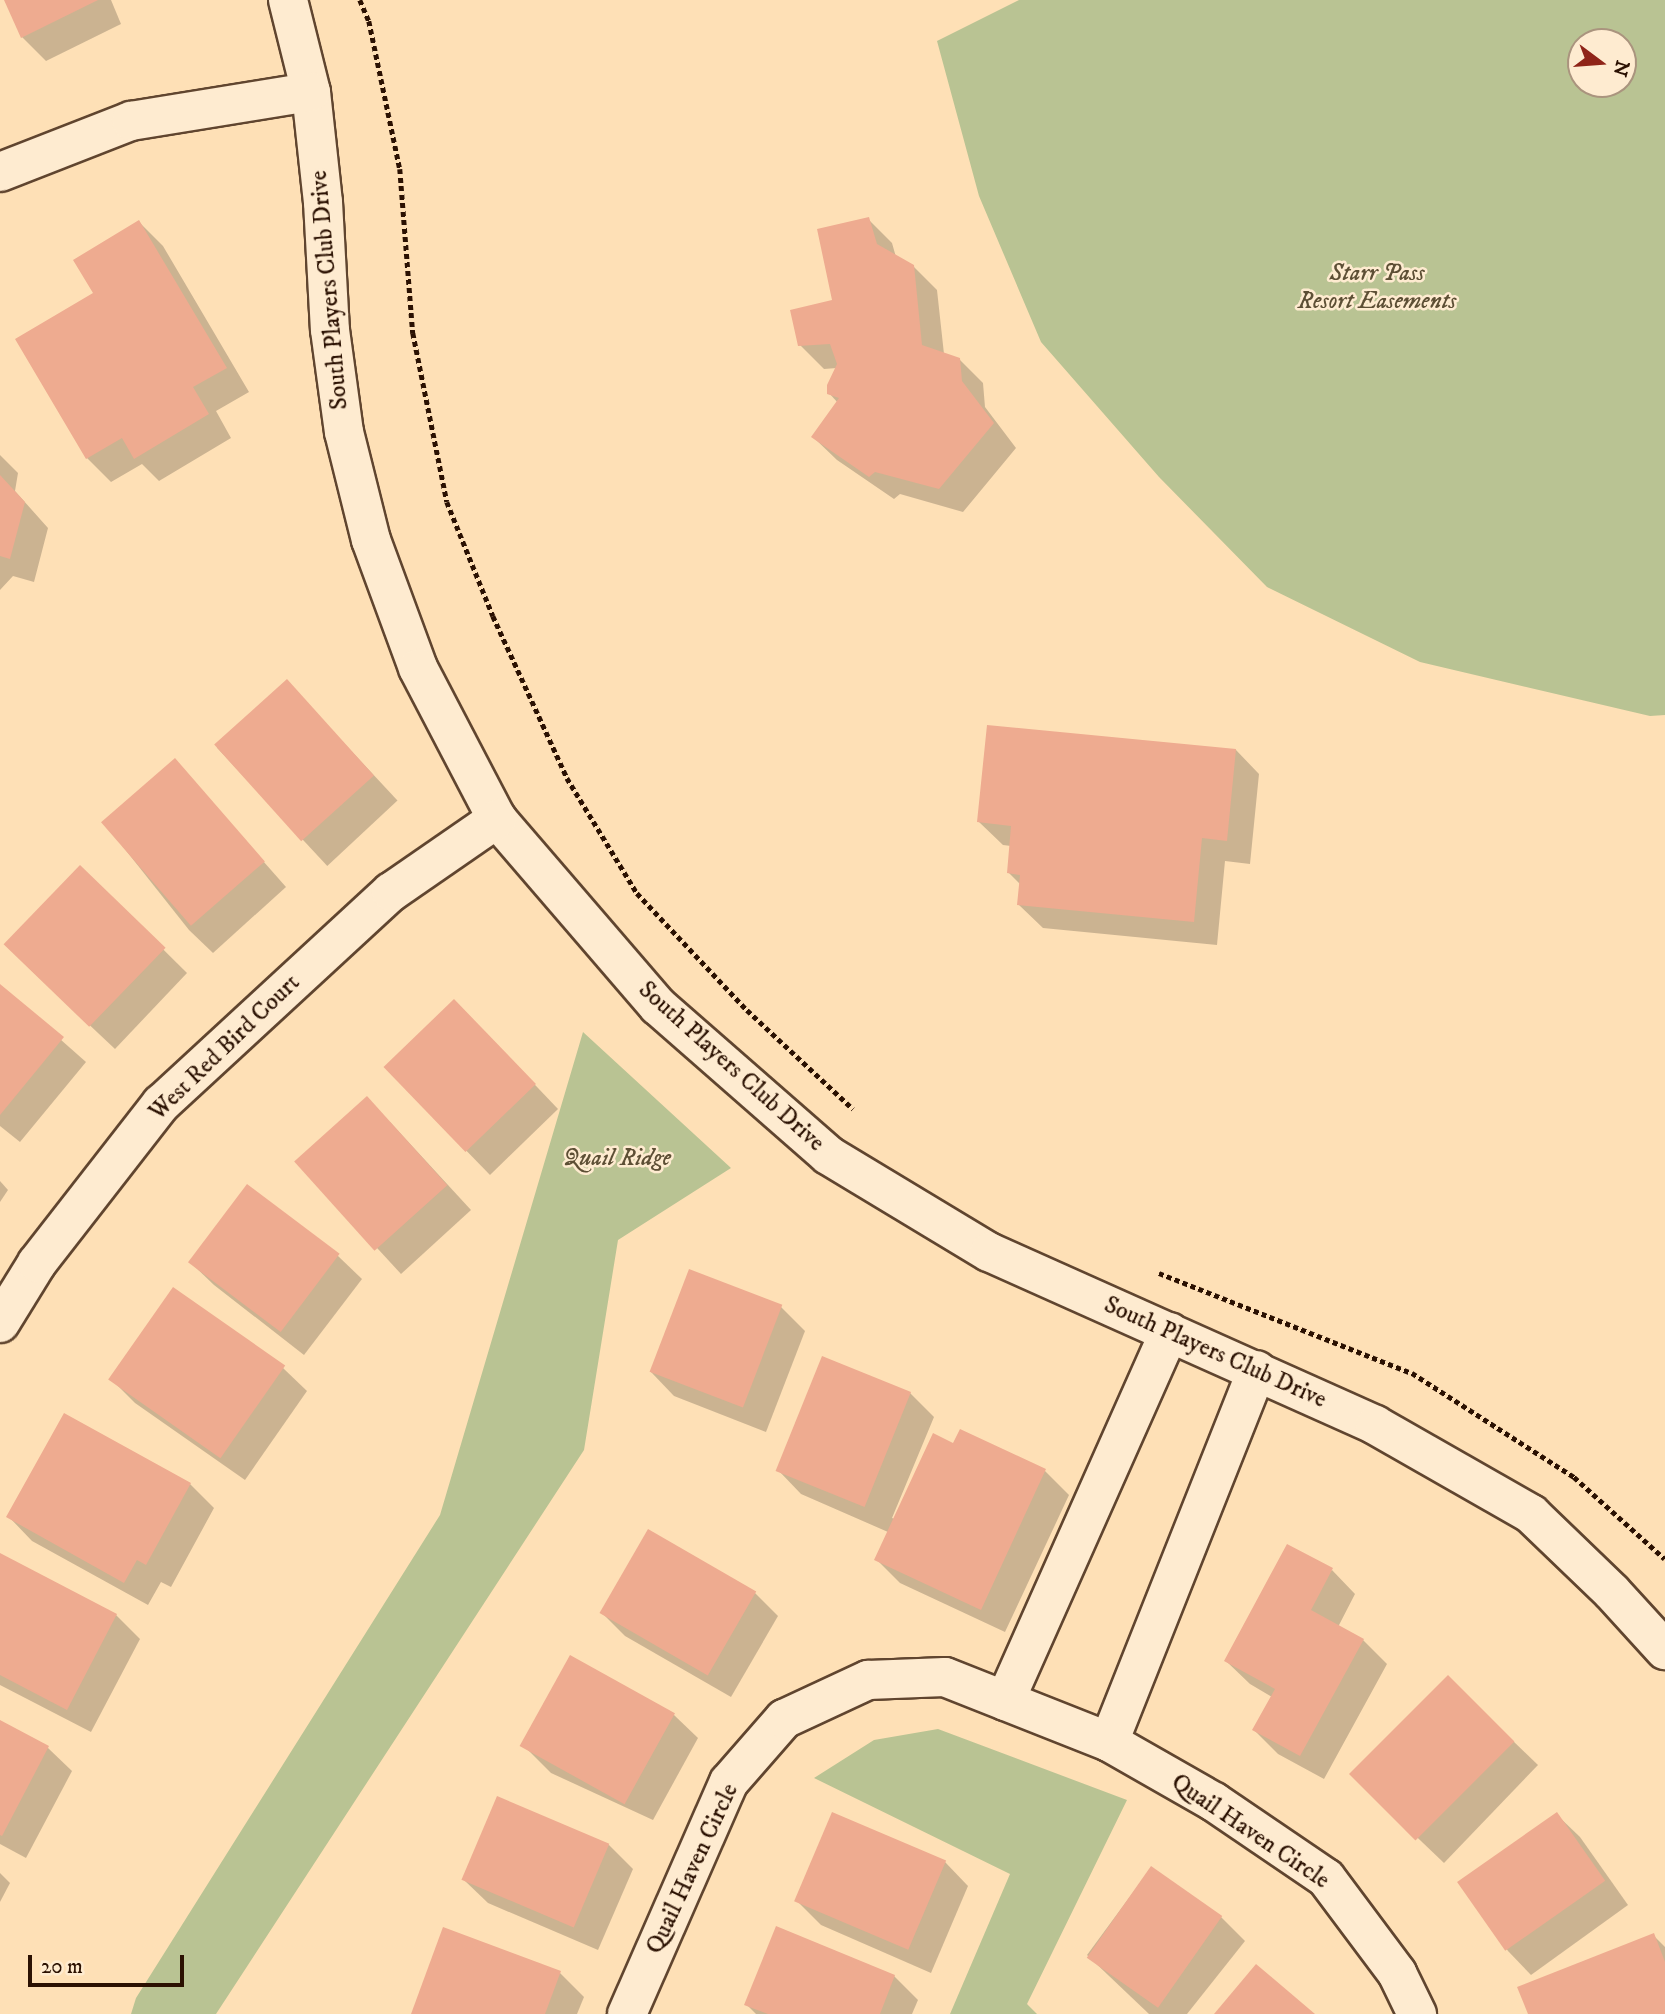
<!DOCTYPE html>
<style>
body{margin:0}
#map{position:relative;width:1665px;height:2014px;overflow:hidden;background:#fee0b6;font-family:"IM FELL DW Pica",serif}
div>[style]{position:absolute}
.green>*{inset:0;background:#b9c393}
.shadow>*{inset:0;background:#0003;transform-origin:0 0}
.building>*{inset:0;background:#eeab90;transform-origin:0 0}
.path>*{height:4.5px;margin-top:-2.25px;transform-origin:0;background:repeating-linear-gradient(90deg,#2b1102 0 5px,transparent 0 8.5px)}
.roads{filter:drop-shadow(2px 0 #60452f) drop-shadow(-2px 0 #60452f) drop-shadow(0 2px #60452f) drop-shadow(0 -2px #60452f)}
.minor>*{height:38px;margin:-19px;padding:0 19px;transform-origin:19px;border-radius:19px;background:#feebd0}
span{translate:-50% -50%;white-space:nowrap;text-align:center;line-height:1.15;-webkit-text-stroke:5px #feebd0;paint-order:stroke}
.park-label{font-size:24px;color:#5d4f35;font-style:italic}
.street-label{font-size:24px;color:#2b1102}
.north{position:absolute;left:1567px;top:28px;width:70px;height:70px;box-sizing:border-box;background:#feebd0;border:2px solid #aa947e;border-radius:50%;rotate:106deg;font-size:19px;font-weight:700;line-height:28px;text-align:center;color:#2b1102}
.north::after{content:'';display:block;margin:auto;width:24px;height:32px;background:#8f2418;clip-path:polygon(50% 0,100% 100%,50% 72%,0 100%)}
.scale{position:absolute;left:28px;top:1955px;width:156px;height:32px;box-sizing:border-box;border:4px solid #2b1102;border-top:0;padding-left:9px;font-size:21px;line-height:24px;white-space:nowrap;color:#2b1102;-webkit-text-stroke:5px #feebd0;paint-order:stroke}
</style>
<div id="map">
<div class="green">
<div style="clip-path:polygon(evenodd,1019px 0,1665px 0,1665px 715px,1650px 716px,1420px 662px,1267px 587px,1159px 477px,1041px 342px,979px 196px,937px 41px,1019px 0,1623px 42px,1623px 84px,1581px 84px,1581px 42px,1623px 42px)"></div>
<div style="clip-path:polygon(583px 1032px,731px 1168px,618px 1240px,584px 1450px,216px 2014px,131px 2014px,136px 1998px,440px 1515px)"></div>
<div style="clip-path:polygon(938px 1729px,1127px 1800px,1027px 2004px,1037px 2014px,950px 2014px,1010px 1874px,814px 1778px,874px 1740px)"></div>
</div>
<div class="shadow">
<div style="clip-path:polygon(5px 0,111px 0,121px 24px,46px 61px,22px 37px)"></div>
<div style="clip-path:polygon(868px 219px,892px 243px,896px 257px,913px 266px,937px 290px,944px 354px,959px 359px,983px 383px,985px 407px,1016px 448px,963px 512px,900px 494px,894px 499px,837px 460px,813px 437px,838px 403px,829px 393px,837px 368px,824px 369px,800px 345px,835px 301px)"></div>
<div style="clip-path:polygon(139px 222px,163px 246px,249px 392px,216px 411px,231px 438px,159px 481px,142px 464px,111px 482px,87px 458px)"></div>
<div style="clip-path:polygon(0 455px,18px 473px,15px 491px,48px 528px,34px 582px,13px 576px,0 590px)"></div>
<div style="left:287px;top:682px;width:162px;height:96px;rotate:47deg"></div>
<div style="clip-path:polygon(1236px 750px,1259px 774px,1250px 864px,1225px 861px,1217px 945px,1043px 928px,1019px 905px,1021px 885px,1008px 872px,1011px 846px,1003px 845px,979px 822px)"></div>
<div style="clip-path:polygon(175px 761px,286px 887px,213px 953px,189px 930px,105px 824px)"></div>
<div style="clip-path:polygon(80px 867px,187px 973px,115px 1049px,30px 969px)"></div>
<div style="clip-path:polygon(0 986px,86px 1062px,20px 1142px,0 1126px)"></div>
<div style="clip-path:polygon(478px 1025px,558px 1109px,490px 1175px,385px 1067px)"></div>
<div style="clip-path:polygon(390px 1122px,471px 1210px,401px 1274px,298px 1162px)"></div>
<div style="clip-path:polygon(0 1181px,8px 1190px,0 1202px)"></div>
<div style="clip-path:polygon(248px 1187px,338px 1256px,362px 1279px,304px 1355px,214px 1285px,190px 1262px)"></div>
<div style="clip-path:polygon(690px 1271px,781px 1307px,805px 1331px,766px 1432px,674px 1396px,651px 1372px)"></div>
<div style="clip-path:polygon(283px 1368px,307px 1391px,245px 1480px,135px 1403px,111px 1379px)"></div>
<div style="clip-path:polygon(910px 1393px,934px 1417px,892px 1518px,895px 1519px,954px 1445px,1045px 1471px,1069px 1495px,1005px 1632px,900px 1583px,876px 1559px,888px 1532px,801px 1494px,778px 1470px)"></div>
<div style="clip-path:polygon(64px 1415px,190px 1484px,214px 1508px,171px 1587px,161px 1582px,148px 1605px,32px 1541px,9px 1517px)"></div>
<div style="clip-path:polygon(0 1556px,116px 1615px,140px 1639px,91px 1732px,0 1685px)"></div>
<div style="clip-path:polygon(1332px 1570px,1355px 1594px,1338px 1627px,1363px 1640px,1387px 1664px,1324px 1779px,1278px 1754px,1254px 1730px,1272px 1697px,1250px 1684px,1226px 1661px)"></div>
<div style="clip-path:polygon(754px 1592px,778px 1616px,731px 1697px,625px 1636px,602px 1613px)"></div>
<div style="clip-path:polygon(571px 1658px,674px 1715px,698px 1738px,653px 1820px,551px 1773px,527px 1749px)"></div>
<div style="clip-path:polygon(1448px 1678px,1538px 1765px,1444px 1863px,1377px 1799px)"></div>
<div style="clip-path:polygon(0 1722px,48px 1748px,72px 1771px,26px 1858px,0 1844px)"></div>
<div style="clip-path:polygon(1556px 1814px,1580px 1837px,1628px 1905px,1531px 1975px,1508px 1951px,1460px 1883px)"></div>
<div style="clip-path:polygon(609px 1845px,633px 1869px,598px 1950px,488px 1903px,464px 1880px)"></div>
<div style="clip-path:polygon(945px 1862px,968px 1886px,931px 1973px,821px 1925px,797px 1901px)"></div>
<div style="clip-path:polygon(1151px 1868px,1221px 1917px,1245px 1941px,1187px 2014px,1149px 2014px,1087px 1955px)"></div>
<div style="clip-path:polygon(0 1873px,10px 1883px,0 1902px)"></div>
<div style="clip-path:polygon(1653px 1935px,1665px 1947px,1665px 2014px,1530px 2014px)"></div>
<div style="clip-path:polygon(560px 1973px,584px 1997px,577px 2014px,412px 2014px)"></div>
<div style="clip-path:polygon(894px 1976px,918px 2000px,912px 2014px,756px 2014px,746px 2004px)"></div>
</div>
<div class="building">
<div style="clip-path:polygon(4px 0,98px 0,21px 38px)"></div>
<div style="clip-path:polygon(869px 217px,877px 244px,914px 265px,922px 345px,960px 358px,962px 381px,994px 423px,939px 489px,875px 472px,869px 477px,811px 437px,839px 398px,827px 394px,827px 385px,837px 364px,830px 344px,798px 346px,790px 310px,832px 300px,817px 229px)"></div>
<div style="clip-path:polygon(139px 220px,227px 368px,193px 387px,209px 414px,134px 459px,122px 438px,86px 459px,15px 339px,93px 293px,73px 260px)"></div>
<div style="clip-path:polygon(0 475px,25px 502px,10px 559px,0 556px)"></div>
<div style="left:287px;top:679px;width:130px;height:98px;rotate:48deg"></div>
<div style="clip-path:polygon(987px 725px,1236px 749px,1227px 841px,1202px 838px,1194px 922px,1017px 905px,1020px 875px,1007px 873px,1011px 826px,977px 822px)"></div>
<div style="left:175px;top:758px;width:137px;height:98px;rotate:49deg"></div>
<div style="left:80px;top:865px;width:119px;height:110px;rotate:44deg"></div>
<div style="clip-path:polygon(0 984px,64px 1037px,0 1115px)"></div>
<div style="left:454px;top:999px;width:118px;height:98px;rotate:46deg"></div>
<div style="left:367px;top:1096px;width:120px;height:98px;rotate:48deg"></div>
<div style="left:247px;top:1184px;width:116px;height:98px;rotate:37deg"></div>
<div style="left:689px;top:1269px;width:100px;height:110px;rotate:21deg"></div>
<div style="left:173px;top:1287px;width:137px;height:113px;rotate:35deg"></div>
<div style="left:822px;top:1356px;width:96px;height:124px;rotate:22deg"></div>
<div style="clip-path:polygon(64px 1413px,191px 1483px,146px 1565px,137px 1560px,124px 1583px,6px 1517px)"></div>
<div style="clip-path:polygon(960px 1429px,1046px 1469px,981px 1610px,874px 1560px,933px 1433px,953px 1443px)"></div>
<div style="left:648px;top:1529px;width:125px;height:97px;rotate:30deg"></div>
<div style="clip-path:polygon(1287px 1544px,1333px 1568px,1311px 1610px,1364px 1639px,1300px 1756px,1252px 1730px,1275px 1689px,1224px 1661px)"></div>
<div style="clip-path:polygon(0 1553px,117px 1614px,67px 1710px,0 1675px)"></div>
<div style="left:570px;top:1655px;width:120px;height:104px;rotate:29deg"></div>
<div style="left:1448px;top:1675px;width:94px;height:140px;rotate:45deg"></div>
<div style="clip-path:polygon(0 1720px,49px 1746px,2px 1836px,0 1835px)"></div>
<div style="left:497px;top:1796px;width:122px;height:91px;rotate:23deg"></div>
<div style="left:832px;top:1812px;width:124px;height:97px;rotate:23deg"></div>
<div style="left:1557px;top:1812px;width:84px;height:122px;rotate:55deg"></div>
<div style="left:1151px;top:1866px;width:87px;height:112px;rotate:35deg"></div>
<div style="clip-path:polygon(776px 1926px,895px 1975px,880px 2014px,768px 2014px,744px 2005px)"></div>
<div style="clip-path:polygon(443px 1927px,561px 1971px,545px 2014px,411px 2014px)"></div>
<div style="clip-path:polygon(1654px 1933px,1665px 1962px,1665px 2014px,1528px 2014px,1517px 1987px)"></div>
<div style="clip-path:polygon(1256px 1964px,1315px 2014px,1214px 2014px)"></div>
</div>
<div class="path">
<div style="left:360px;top:0;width:23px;rotate:67deg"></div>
<div style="left:369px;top:21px;width:151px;rotate:78.2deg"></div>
<div style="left:400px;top:169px;width:165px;rotate:85.5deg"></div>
<div style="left:413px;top:333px;width:172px;rotate:78.6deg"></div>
<div style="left:447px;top:502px;width:123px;rotate:68deg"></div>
<div style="left:493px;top:616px;width:178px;rotate:65.4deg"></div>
<div style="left:567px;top:778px;width:135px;rotate:58.7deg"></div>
<div style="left:637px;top:893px;width:161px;rotate:46.8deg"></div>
<div style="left:747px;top:1010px;width:145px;rotate:43deg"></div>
<div style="left:1159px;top:1273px;width:272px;rotate:21.6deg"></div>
<div style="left:1412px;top:1373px;width:193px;rotate:32.7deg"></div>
<div style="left:1574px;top:1477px;width:122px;rotate:42deg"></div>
</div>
<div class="roads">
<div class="minor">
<div style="left:288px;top:0;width:95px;rotate:76deg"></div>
<div style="left:311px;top:92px;width:111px;rotate:83.8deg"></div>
<div style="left:323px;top:202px;width:128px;rotate:86.9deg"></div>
<div style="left:330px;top:330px;width:103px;rotate:82.2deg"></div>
<div style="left:344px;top:432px;width:111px;rotate:76deg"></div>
<div style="left:371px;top:540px;width:136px;rotate:69.8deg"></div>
<div style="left:418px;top:668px;width:170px;rotate:62.4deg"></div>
<div style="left:497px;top:819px;width:247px;rotate:49.3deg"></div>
<div style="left:658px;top:1006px;width:226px;rotate:41.2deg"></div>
<div style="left:828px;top:1155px;width:188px;rotate:31.1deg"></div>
<div style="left:989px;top:1252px;width:423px;rotate:24.1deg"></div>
<div style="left:1375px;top:1425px;width:180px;rotate:29.7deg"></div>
<div style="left:1531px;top:1514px;width:112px;rotate:43.9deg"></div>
<div style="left:1612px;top:1592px;width:79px;rotate:47.6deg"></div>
<div style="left:0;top:172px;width:141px;rotate:-21.3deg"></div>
<div style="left:131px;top:121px;width:182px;rotate:-9.2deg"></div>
<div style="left:0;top:1323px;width:70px;rotate:-58.3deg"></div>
<div style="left:37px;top:1263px;width:202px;rotate:-52.1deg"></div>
<div style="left:161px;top:1104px;width:313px;rotate:-42.7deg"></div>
<div style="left:391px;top:892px;width:129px;rotate:-34.6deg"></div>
<div style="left:1005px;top:1701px;width:404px;rotate:-66deg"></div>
<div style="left:1109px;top:1742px;width:400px;rotate:-68.3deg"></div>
<div style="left:627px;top:2014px;width:253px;rotate:-66.3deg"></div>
<div style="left:729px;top:1782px;width:84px;rotate:-48.9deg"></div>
<div style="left:784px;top:1719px;width:93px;rotate:-24.9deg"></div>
<div style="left:868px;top:1680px;width:77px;rotate:-2.2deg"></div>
<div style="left:945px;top:1677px;width:176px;rotate:21.6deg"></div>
<div style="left:1109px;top:1742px;width:121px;rotate:29.7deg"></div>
<div style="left:1214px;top:1802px;width:135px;rotate:34.2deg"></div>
<div style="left:1326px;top:1878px;width:119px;rotate:53.2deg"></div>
<div style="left:1397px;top:1973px;width:46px;rotate:64deg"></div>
</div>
</div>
<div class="park-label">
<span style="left:1377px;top:288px">Starr Pass<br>Resort Easements</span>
<span style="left:617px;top:1159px">Quail Ridge</span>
</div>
<div class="street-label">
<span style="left:330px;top:290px;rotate:-95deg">South Players Club Drive</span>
<span style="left:225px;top:1048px;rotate:-44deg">West Red Bird Court</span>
<span style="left:731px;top:1067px;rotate:42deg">South Players Club Drive</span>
<span style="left:1215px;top:1353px;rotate:24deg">South Players Club Drive</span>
<span style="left:1250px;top:1832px;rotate:34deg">Quail Haven Circle</span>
<span style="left:693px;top:1869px;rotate:-65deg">Quail Haven Circle</span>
</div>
<div class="north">N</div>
<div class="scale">20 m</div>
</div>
